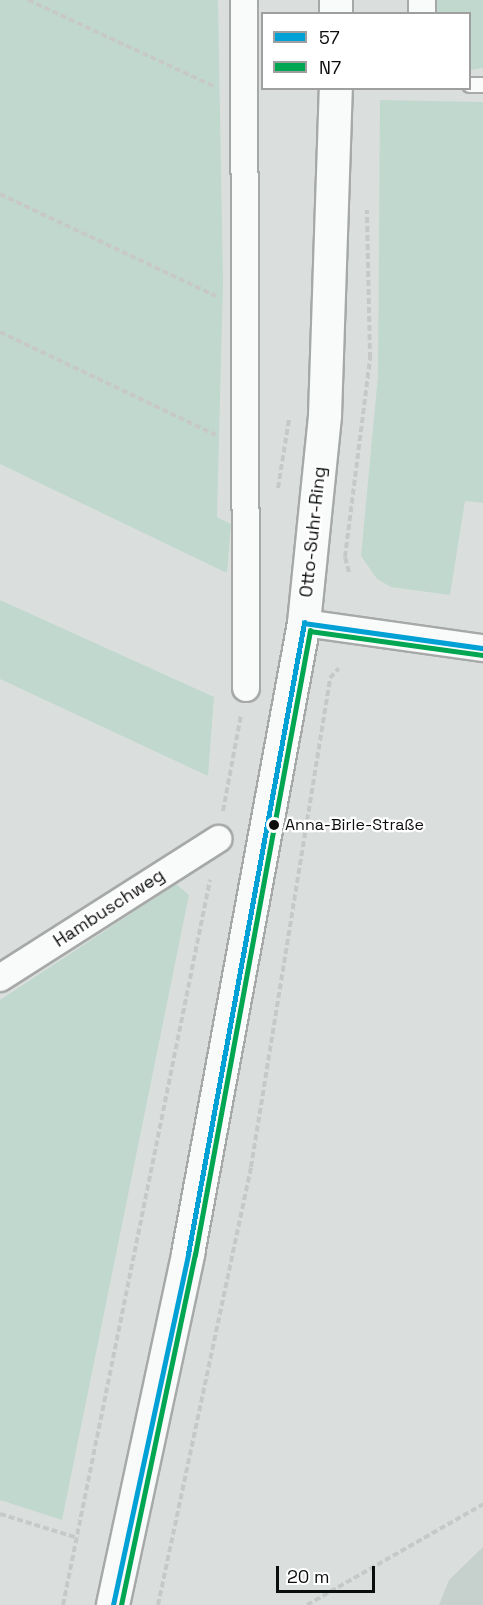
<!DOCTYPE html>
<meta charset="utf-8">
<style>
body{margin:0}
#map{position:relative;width:483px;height:1605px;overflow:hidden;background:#dadfdd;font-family:"Space Grotesk",sans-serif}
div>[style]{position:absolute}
.built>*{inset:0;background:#c6d0cc}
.green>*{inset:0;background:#c1d8cf}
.path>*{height:4px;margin-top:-2px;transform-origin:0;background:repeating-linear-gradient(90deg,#c7c9c9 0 6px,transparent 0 9px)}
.roads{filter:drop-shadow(2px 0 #a6a9a8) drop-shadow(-2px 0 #a6a9a8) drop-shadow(0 2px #a6a9a8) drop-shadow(0 -2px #a6a9a8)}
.service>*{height:14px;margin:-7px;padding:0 7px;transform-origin:7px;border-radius:7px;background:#f9fafa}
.minor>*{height:26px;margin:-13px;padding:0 13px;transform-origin:13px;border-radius:13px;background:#f9fafa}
.tertiary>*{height:32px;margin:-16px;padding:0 16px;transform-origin:16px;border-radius:16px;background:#f9fafa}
.bus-1>*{height:4.5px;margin:-2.25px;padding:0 2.25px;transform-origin:2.25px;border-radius:2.25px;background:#01a0d5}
.bus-2>*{height:4.5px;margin:-2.25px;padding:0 2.25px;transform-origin:2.25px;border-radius:2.25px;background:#00a651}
.dots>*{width:16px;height:16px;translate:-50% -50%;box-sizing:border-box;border:3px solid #fff;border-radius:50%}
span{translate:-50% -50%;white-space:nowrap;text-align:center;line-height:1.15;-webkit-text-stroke:4.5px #fff;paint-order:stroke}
.bus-label{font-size:16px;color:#0c0e0d}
.left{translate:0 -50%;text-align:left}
.street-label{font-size:18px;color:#0c0e0d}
.legend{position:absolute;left:261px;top:12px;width:210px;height:78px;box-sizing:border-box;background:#fff;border:2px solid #9e9f9e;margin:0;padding:8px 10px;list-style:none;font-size:18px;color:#0c0e0d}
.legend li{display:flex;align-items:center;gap:12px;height:30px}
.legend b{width:30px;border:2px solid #9e9f9e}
.scale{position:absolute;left:276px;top:1566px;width:99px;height:27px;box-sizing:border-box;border:3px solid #0c0e0d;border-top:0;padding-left:8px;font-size:18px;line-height:21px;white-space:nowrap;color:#0c0e0d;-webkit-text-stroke:4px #fff;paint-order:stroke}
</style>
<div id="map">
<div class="built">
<div style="clip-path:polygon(483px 1547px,483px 1605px,439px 1605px,449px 1580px)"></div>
</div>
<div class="green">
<div style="clip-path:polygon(0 0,218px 0,223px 282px,217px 517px,231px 524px,227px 573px,0 464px)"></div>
<div style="clip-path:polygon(433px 0,483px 0,483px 68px,470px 70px,470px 14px,433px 14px)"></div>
<div style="clip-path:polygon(380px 100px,483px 102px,483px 503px,465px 501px,450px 595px,391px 587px,377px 579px,361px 556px,378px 376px)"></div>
<div style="clip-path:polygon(0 600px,214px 697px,208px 776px,0 679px)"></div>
<div style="clip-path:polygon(176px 884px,189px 895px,62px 1520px,0 1500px,0 1000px)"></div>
</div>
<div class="path">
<div style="left:28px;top:0;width:206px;rotate:24.9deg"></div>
<div style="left:0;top:194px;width:239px;rotate:25.3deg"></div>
<div style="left:0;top:332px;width:239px;rotate:25.5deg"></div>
<div style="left:278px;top:488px;width:70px;rotate:-80.9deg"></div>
<div style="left:349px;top:572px;width:16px;rotate:-105deg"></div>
<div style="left:345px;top:557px;width:201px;rotate:-82.8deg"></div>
<div style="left:370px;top:358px;width:148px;rotate:-91.2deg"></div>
<div style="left:223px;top:811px;width:98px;rotate:-79.4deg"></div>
<div style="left:0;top:1514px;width:82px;rotate:17.1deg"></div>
<div style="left:63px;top:1605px;width:740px;rotate:-78.54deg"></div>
<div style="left:158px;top:1605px;width:448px;rotate:-78deg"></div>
<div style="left:251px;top:1167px;width:495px;rotate:-80.8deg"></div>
<div style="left:330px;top:678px;width:13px;rotate:-48deg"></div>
<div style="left:307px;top:1605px;width:203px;rotate:-29.8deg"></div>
</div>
<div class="roads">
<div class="service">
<div style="left:470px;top:85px;width:13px"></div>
</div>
<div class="minor">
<div style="left:244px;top:0;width:688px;rotate:89.83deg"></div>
<div style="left:422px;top:14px;width:14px;rotate:-90deg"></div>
<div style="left:304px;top:623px;width:181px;rotate:8deg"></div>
<div style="left:0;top:978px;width:259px;rotate:-32.5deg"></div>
</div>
<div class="tertiary">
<div style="left:336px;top:0;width:14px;rotate:90deg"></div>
<div style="left:113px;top:1605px;width:359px;rotate:-77.9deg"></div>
<div style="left:188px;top:1254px;width:642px;rotate:-79.58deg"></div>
<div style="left:304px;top:623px;width:209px;rotate:-84.2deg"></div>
<div style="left:325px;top:415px;width:327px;rotate:-88.1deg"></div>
</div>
</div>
<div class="bus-1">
<div style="left:304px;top:623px;width:181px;rotate:8deg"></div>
<div style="left:113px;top:1605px;width:359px;rotate:-77.9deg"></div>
<div style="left:188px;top:1254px;width:642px;rotate:-79.58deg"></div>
</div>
<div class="bus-2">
<div style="left:121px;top:1605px;width:358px;rotate:-78.1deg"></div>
<div style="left:195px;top:1255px;width:635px;rotate:-79.56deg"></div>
<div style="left:310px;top:631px;width:174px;rotate:7.9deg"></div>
</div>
<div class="dots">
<div style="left:274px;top:825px;background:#0c0e0d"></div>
</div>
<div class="bus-label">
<span class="left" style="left:285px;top:825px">Anna-Birle-Straße</span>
</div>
<div class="street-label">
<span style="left:313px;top:532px;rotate:-84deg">Otto-Suhr-Ring</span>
<span style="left:109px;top:908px;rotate:-33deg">Hambuschweg</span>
</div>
<ul class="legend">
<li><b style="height:8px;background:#01a0d5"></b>57</li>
<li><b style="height:8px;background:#00a651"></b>N7</li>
</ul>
<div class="scale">20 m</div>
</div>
